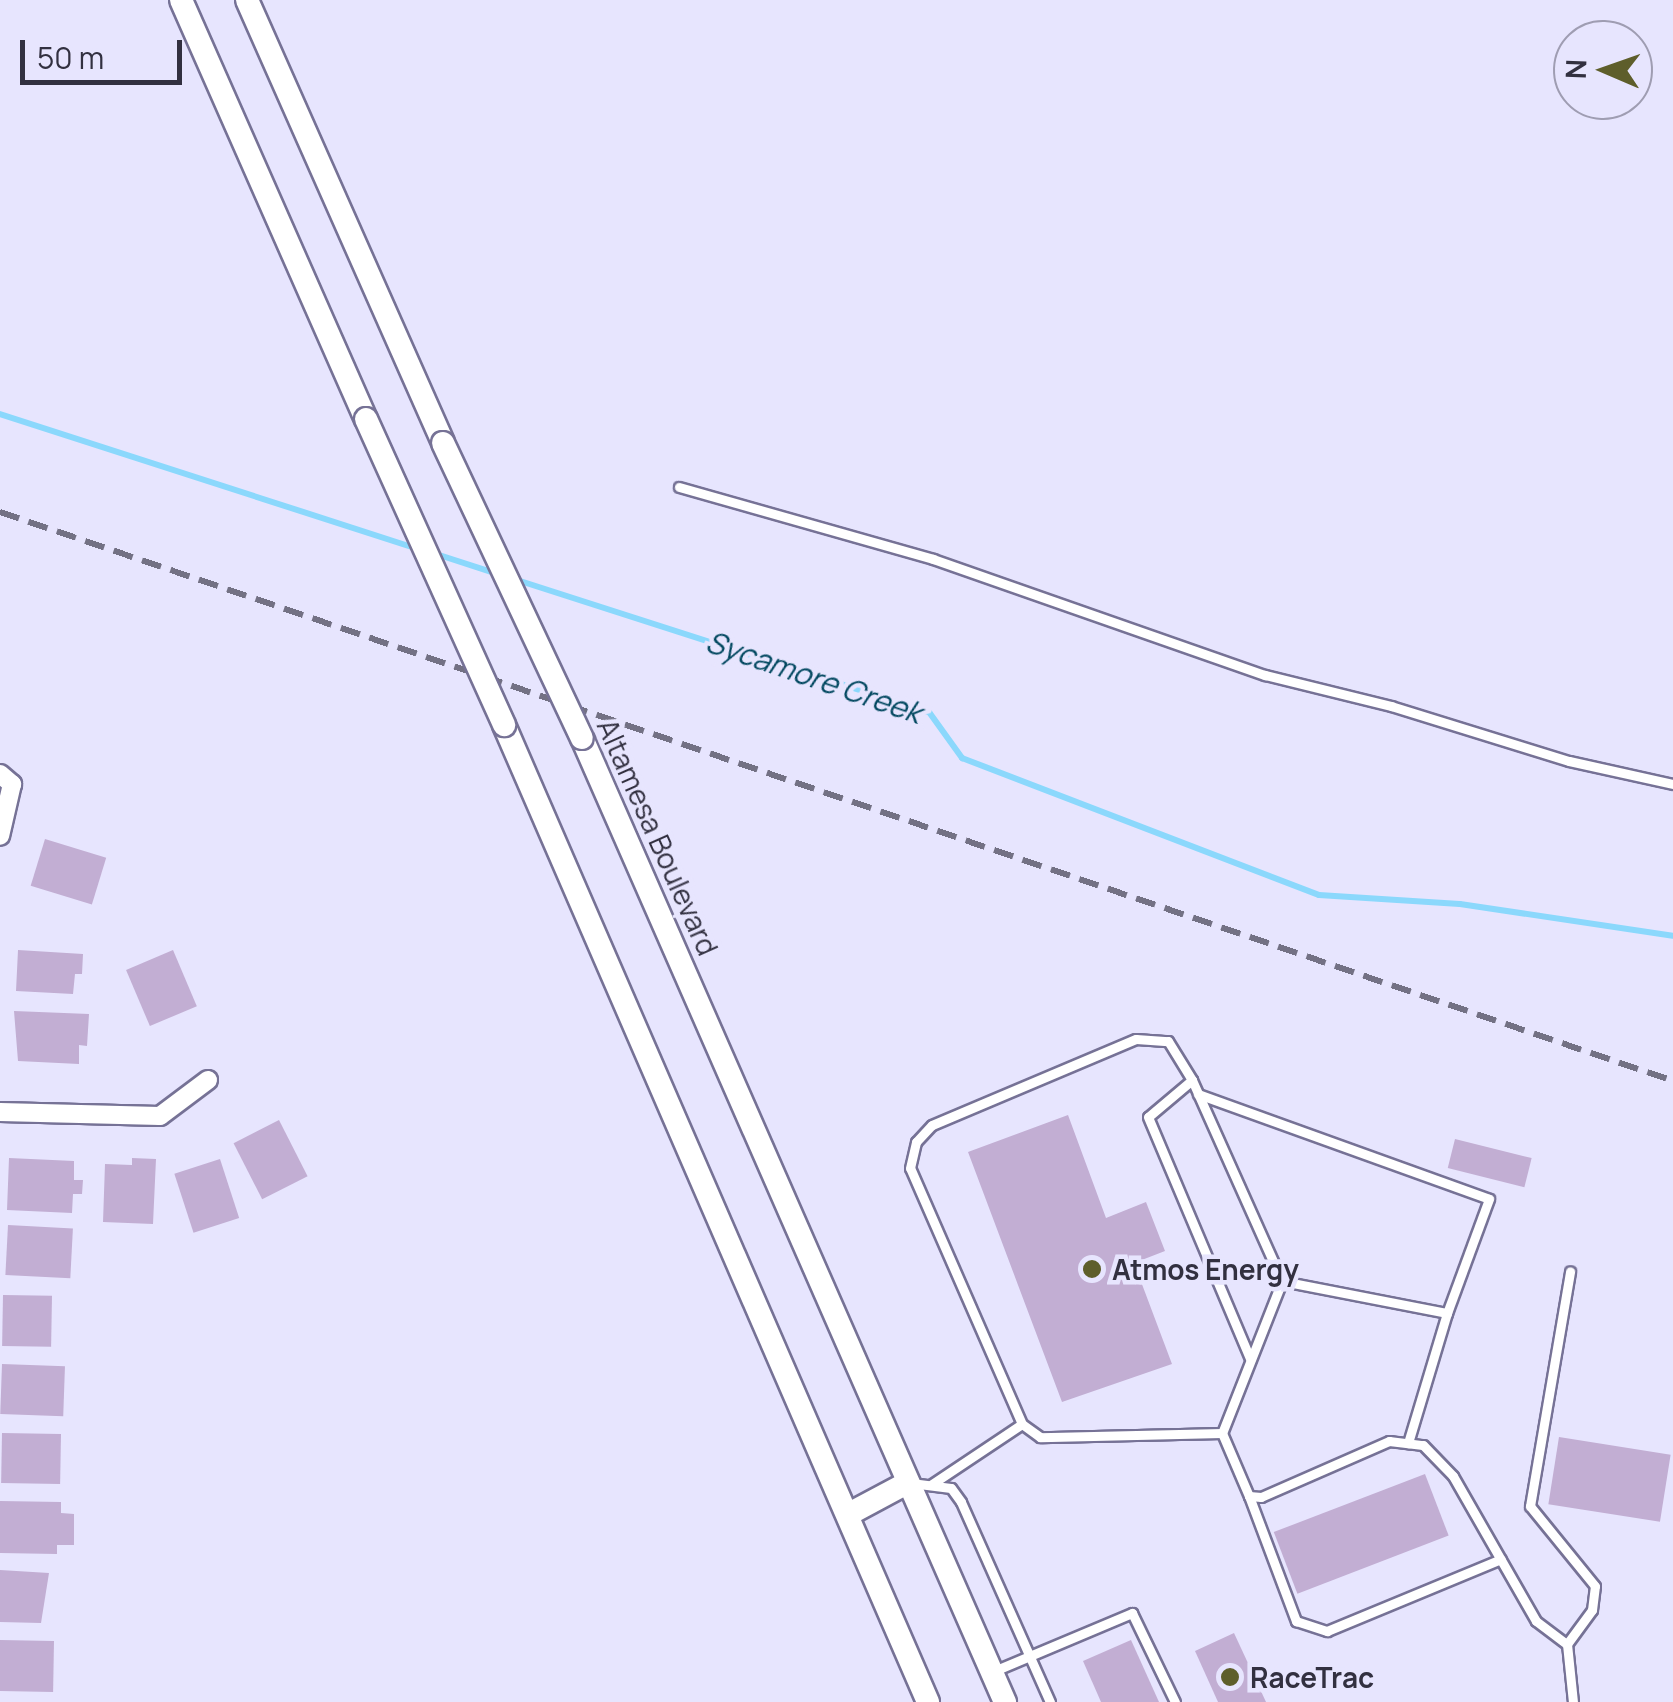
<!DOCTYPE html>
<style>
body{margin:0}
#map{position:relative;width:1673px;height:1702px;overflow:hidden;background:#e7e5fe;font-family:Manrope,sans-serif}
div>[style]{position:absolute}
.stream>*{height:6px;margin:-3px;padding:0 3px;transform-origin:3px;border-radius:3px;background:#8bd8fc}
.building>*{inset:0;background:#c2aed3;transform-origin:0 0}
.roads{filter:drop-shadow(2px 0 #767296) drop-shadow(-2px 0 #767296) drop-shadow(0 2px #767296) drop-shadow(0 -2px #767296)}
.service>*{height:9px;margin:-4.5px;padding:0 4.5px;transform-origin:4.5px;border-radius:4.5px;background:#fff}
.minor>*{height:18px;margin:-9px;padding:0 9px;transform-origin:9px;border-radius:9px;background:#fff}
.secondary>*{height:22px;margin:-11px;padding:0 11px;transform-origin:11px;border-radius:11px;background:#fff}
.rail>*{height:6px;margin-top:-3px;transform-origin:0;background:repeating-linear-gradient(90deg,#737184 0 20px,transparent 0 30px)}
.bridges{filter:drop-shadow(2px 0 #767296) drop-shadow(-2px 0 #767296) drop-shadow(0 2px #767296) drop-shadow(0 -2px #767296)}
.secondary-bridge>*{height:22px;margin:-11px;padding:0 11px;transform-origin:11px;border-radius:11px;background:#fff}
.dots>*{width:28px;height:28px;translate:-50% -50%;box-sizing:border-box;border:5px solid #e7e5fe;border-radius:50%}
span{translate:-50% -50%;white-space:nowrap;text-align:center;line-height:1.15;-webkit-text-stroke:9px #e7e5fe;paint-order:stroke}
.street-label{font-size:28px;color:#323040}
.poi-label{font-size:28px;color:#323040;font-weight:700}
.left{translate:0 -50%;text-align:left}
.water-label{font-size:30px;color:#024860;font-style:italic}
.north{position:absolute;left:1553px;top:20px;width:100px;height:100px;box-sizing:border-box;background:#e7e5fe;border:2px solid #9f9db2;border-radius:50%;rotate:272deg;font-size:28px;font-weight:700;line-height:40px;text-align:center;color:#323040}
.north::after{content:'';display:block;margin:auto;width:35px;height:45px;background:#5e5e2b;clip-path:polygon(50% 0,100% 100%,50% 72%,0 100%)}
.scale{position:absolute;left:20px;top:40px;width:162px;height:45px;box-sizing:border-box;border:5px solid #323040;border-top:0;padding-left:12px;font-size:30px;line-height:35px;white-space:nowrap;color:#323040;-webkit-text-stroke:8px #e7e5fe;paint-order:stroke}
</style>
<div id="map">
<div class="stream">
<div style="left:0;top:414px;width:440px;rotate:17.9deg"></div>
<div style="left:436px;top:554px;width:62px;rotate:17.9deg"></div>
<div style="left:517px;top:580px;width:433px;rotate:17.8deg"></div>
<div style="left:929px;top:712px;width:57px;rotate:54.3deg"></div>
<div style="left:962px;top:758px;width:382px;rotate:21deg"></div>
<div style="left:1319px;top:895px;width:141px;rotate:3.7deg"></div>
<div style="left:1460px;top:904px;width:215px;rotate:8.5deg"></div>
</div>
<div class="building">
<div style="left:45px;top:839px;width:64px;height:49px;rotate:17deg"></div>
<div style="clip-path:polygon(18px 950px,83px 954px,82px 974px,75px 974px,73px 994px,16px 991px)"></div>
<div style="left:173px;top:950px;width:61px;height:51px;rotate:67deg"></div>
<div style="clip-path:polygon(14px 1011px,89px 1014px,87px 1046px,79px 1045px,79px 1064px,18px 1061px)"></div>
<div style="clip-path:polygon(1068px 1115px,1106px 1218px,1146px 1202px,1165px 1251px,1134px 1263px,1172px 1364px,1062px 1402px,968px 1152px)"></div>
<div style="left:279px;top:1120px;width:63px;height:51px;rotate:63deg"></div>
<div style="left:1455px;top:1139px;width:79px;height:30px;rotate:14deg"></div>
<div style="clip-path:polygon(9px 1158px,74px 1161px,74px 1180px,83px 1180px,82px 1194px,73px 1194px,72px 1213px,7px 1210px)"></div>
<div style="clip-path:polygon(132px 1158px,156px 1159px,153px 1224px,103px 1222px,105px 1164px,132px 1165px)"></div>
<div style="left:220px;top:1159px;width:62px;height:48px;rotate:72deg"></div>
<div style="left:8px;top:1225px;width:65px;height:50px;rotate:3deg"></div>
<div style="left:3px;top:1295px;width:49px;height:51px;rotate:1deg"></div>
<div style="left:2px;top:1364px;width:63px;height:50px;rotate:2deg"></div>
<div style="left:2px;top:1433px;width:59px;height:50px;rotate:1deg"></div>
<div style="left:1559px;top:1437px;width:113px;height:68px;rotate:9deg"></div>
<div style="left:1425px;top:1474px;width:66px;height:162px;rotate:69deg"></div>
<div style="clip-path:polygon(0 1501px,61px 1502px,61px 1513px,74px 1514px,74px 1545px,57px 1545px,57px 1554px,0 1553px)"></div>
<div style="clip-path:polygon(0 1570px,49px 1573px,41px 1623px,0 1622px)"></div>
<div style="clip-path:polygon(1234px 1633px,1266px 1702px,1218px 1702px,1195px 1651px)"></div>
<div style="left:0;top:1640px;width:54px;height:51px;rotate:1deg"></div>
<div style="clip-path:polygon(1131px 1640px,1159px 1702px,1101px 1702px,1083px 1661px)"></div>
</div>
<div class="roads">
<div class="service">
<div style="left:679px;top:487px;width:264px;rotate:15.8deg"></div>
<div style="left:933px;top:559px;width:352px;rotate:19.3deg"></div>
<div style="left:1265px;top:675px;width:130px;rotate:13.8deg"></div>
<div style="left:1391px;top:706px;width:186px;rotate:17.2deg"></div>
<div style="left:1569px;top:761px;width:107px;rotate:12.5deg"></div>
<div style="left:1192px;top:1080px;width:57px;rotate:139.9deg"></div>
<div style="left:1148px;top:1117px;width:263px;rotate:67.1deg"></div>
<div style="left:1198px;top:1094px;width:309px;rotate:19.8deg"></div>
<div style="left:1489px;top:1199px;width:121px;rotate:110.2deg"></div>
<div style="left:1282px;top:1281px;width:168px;rotate:11deg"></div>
<div style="left:1447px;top:1313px;width:136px;rotate:106.7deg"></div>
<div style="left:1222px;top:1433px;width:69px;rotate:66.8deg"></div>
<div style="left:1249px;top:1496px;width:12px;rotate:5deg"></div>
<div style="left:1261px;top:1497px;width:140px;rotate:-23.6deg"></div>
<div style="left:1389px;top:1441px;width:34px;rotate:7deg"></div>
<div style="left:1423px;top:1445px;width:43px;rotate:45.9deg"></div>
<div style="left:1453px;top:1476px;width:167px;rotate:60.2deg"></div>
<div style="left:1536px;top:1621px;width:39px;rotate:37deg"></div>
<div style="left:1567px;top:1644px;width:58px;rotate:84.1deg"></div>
<div style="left:911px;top:1483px;width:40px;rotate:7.1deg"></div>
<div style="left:951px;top:1488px;width:17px;rotate:54deg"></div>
<div style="left:961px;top:1502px;width:219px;rotate:66deg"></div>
<div style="left:932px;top:1484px;width:108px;rotate:-33.7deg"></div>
<div style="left:1022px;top:1424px;width:279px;rotate:-113.6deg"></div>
<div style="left:910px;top:1168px;width:27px;rotate:-77deg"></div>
<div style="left:916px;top:1142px;width:23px;rotate:-47deg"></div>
<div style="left:932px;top:1125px;width:221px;rotate:-22.9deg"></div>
<div style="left:1136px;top:1039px;width:32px;rotate:4deg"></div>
<div style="left:1168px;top:1041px;width:46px;rotate:58.4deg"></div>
<div style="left:1192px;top:1080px;width:220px;rotate:65.9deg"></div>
<div style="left:1282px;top:1281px;width:163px;rotate:111.5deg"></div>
<div style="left:1222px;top:1433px;width:182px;rotate:178.7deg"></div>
<div style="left:1040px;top:1437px;width:22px;rotate:-144deg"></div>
<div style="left:1249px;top:1496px;width:134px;rotate:69.4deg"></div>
<div style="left:1296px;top:1621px;width:33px;rotate:18deg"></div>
<div style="left:1327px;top:1631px;width:188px;rotate:-22.5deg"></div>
<div style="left:1567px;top:1644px;width:42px;rotate:-53.7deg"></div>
<div style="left:1592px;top:1610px;width:24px;rotate:-83deg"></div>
<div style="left:1595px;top:1586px;width:103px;rotate:-129.1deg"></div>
<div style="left:1530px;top:1506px;width:238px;rotate:-80.3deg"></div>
<div style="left:994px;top:1671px;width:150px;rotate:-22.8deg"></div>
<div style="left:1132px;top:1613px;width:99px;rotate:64.2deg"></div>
</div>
<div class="minor">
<div style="left:0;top:774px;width:16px;rotate:40deg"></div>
<div style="left:12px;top:784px;width:53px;rotate:103deg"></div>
<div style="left:0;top:1112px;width:160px;rotate:1.4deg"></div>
<div style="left:160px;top:1116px;width:60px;rotate:-36.9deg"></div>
</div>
<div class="secondary">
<div style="left:181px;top:0;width:458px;rotate:66.2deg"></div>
<div style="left:247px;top:0;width:484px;rotate:66.1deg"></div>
<div style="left:504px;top:725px;width:1065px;rotate:66.54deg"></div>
<div style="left:582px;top:738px;width:1053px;rotate:66.31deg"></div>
<div style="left:849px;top:1514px;width:66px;rotate:-28.1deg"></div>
</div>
</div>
<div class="rail">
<div style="left:0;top:512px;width:1767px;rotate:18.78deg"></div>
</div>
<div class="bridges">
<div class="secondary-bridge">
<div style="left:366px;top:419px;width:336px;rotate:65.7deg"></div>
<div style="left:443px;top:443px;width:326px;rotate:64.8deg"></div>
</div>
</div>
<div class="dots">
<div style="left:1092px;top:1269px;background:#5e5e2b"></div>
<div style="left:1230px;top:1677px;background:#5e5e2b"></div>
</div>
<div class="street-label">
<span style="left:658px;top:837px;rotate:66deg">Altamesa Boulevard</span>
</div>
<div class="poi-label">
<span class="left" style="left:1112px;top:1269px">Atmos Energy</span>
<span class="left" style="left:1250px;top:1677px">RaceTrac</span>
</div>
<div class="water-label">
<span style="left:814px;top:677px;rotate:19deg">Sycamore Creek</span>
</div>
<div class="north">N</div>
<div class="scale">50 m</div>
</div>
